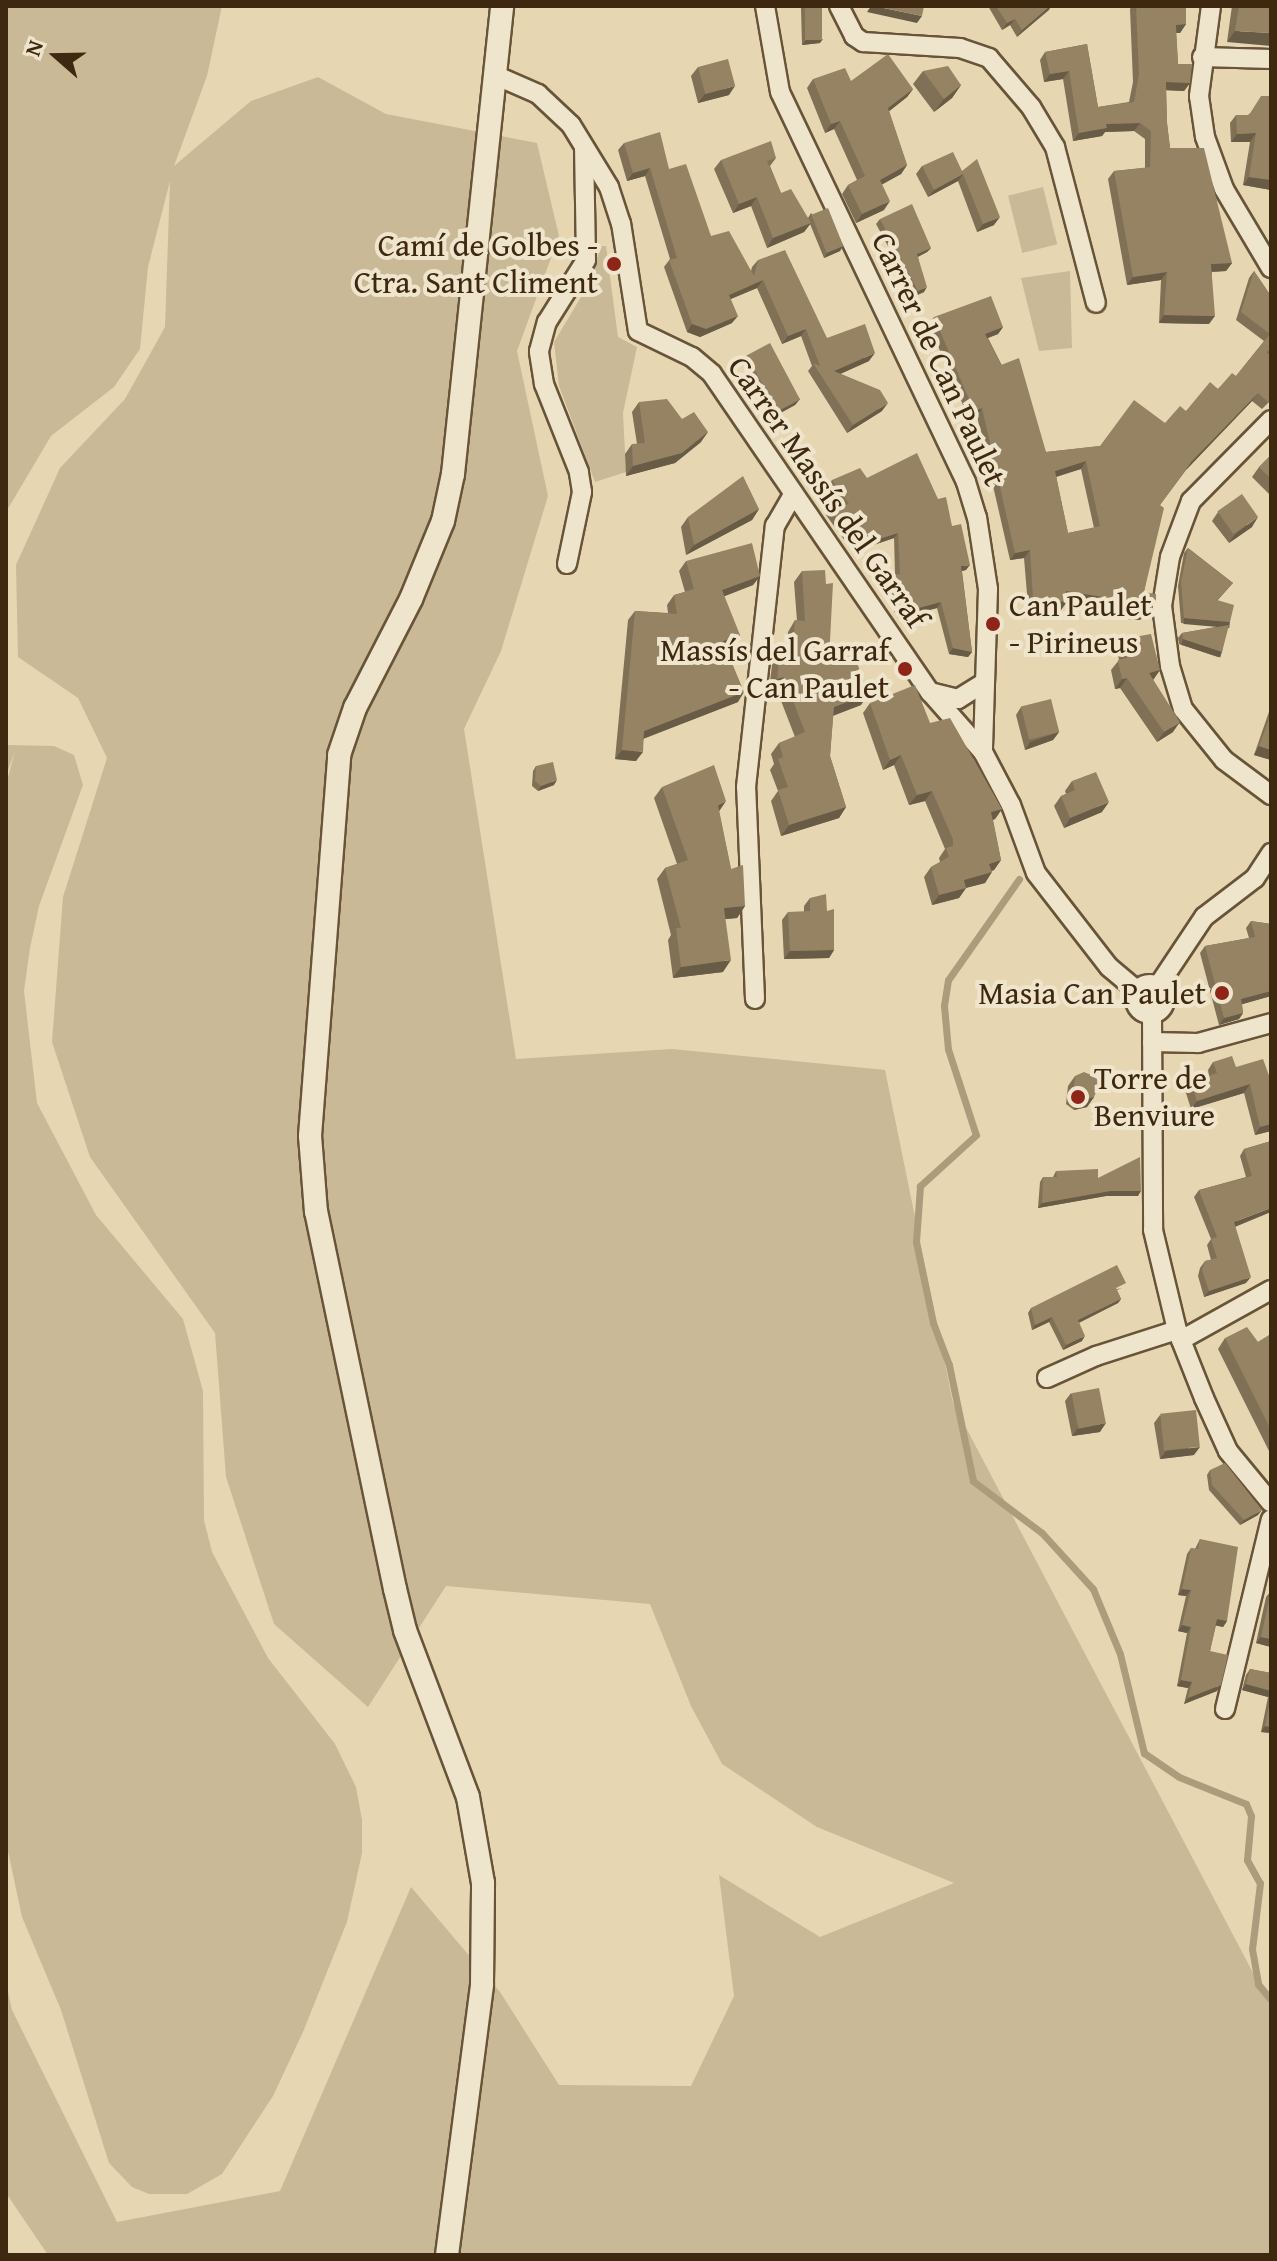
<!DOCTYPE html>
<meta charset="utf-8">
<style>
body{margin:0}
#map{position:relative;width:1277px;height:2261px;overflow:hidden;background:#e6d7b2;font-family:"Gentium Book Plus",serif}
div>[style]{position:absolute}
.green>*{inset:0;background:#c9b996;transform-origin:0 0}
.stream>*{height:7px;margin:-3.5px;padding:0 3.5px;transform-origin:3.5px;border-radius:3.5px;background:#ad9c7b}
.roads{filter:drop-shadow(2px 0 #685438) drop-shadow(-2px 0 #685438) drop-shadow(0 2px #685438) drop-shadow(0 -2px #685438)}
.minor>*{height:18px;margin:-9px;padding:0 9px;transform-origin:9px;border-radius:9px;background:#efe5cd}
.minor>.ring{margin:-9px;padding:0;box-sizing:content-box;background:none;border:18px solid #efe5cd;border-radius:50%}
.tertiary>*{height:22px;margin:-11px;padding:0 11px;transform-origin:11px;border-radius:11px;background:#efe5cd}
.wall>*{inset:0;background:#807156}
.shaded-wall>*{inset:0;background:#685c46;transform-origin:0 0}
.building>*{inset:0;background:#958364;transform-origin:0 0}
.dots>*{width:22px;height:22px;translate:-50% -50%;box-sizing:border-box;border:4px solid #efe5cd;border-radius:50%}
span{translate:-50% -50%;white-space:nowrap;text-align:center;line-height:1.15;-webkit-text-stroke:8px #efe5cd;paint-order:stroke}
.poi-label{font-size:32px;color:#3e2810}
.right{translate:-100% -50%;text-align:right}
.left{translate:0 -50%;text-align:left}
.street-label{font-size:32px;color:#3e2810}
.frame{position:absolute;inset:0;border:8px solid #3e2810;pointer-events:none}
.north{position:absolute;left:16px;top:16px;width:80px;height:80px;-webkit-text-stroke:6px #efe5cd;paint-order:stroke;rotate:290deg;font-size:22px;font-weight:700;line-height:32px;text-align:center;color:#3e2810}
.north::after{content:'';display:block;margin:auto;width:28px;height:36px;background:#3e2810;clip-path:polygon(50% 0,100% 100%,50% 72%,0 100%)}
</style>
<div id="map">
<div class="green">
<div style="clip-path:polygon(6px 6px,222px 6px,207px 76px,174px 166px,251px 101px,318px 77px,386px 114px,537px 143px,559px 236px,517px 351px,548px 496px,501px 651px,464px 729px,516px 1059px,672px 1049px,885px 1070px,953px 1403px,1271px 2007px,1271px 2255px,48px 2255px,6px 2193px,6px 1983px,12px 2010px,117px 2222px,280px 2191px,411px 1887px,500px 1992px,559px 2085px,691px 2086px,734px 1996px,719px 1875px,820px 1937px,954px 1883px,817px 1827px,722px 1764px,691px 1706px,650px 1604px,446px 1586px,368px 1707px,274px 1624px,226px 1477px,215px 1333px,90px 1157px,52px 1042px,63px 897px,107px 758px,78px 698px,18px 657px,16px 565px,60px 468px,125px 399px,165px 327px,170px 181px,148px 267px,140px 349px,114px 387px,51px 436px,6px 512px)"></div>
<div style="left:1043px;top:187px;width:59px;height:36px;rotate:76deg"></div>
<div style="clip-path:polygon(601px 246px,606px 246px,618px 337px,637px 347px,623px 413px,626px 472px,595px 482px,559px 386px,554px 342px,590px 282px)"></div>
<div style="clip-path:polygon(1070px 271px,1072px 348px,1039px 351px,1021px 278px)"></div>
<div style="clip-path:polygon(6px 745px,54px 746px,74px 755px,83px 785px,39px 906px,30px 948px,24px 991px,37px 1103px,96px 1215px,183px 1319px,203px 1391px,204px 1520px,212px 1552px,268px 1658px,335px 1744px,356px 1787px,362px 1820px,362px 1853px,347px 1922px,303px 2032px,273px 2096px,222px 2174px,187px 2194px,149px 2194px,132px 2187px,109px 2163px,61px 2010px,22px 1917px,6px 1842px,6px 785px,15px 751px,6px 776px)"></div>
</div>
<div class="stream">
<div style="left:1019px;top:879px;width:123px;rotate:125.1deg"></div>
<div style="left:948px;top:980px;width:26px;rotate:99deg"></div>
<div style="left:944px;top:1006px;width:43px;rotate:84.7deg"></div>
<div style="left:948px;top:1049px;width:90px;rotate:72deg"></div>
<div style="left:976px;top:1135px;width:76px;rotate:137.7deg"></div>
<div style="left:920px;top:1186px;width:56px;rotate:94.1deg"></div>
<div style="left:916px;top:1242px;width:83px;rotate:78.1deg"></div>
<div style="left:933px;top:1323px;width:45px;rotate:69.1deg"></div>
<div style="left:949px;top:1365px;width:118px;rotate:78.3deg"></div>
<div style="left:973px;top:1481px;width:86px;rotate:37deg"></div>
<div style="left:1042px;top:1533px;width:76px;rotate:47.7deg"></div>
<div style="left:1093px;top:1589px;width:70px;rotate:67.4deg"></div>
<div style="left:1120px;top:1654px;width:102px;rotate:76.4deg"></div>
<div style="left:1144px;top:1753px;width:42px;rotate:34.4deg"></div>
<div style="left:1179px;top:1777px;width:72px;rotate:21.9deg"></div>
<div style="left:1246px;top:1804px;width:13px;rotate:67deg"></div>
<div style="left:1251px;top:1816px;width:44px;rotate:95.2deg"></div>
<div style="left:1247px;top:1860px;width:26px;rotate:61deg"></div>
<div style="left:1260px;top:1883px;width:66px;rotate:96.9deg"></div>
<div style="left:1252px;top:1949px;width:36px;rotate:80deg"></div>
<div style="left:1258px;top:1984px;width:21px;rotate:51deg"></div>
</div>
<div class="roads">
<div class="minor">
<div style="left:765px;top:6px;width:87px;rotate:80.1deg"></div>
<div style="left:780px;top:92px;width:432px;rotate:64.5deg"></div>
<div style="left:966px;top:482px;width:37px;rotate:73deg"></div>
<div style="left:977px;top:517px;width:73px;rotate:81.3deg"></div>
<div style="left:988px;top:589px;width:163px;rotate:91.8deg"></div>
<div style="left:839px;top:6px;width:34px;rotate:63deg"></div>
<div style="left:854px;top:36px;width:11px;rotate:34deg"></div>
<div style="left:863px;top:42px;width:97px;rotate:3.5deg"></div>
<div style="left:960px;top:48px;width:31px;rotate:19deg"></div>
<div style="left:989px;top:58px;width:65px;rotate:49.4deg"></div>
<div style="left:1031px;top:107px;width:47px;rotate:59deg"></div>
<div style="left:1055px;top:147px;width:161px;rotate:75.3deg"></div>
<div style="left:1211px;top:6px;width:91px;rotate:97.6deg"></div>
<div style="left:1199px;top:96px;width:41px;rotate:81.7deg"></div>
<div style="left:1205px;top:137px;width:55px;rotate:69.9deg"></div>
<div style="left:1224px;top:189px;width:92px;rotate:59.3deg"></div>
<div style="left:1202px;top:57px;width:69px;rotate:1.7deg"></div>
<div style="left:497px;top:76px;width:45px;rotate:23.7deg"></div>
<div style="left:538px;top:94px;width:45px;rotate:43.2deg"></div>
<div style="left:571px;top:125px;width:73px;rotate:58.5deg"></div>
<div style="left:609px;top:187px;width:38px;rotate:72deg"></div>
<div style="left:621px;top:223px;width:109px;rotate:81.1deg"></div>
<div style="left:638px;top:331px;width:60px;rotate:25.7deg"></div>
<div style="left:692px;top:357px;width:26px;rotate:40deg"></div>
<div style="left:712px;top:374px;width:386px;rotate:55.6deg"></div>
<div style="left:930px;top:692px;width:80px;rotate:48.5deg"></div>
<div style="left:983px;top:752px;width:60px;rotate:62.2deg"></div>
<div style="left:1011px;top:805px;width:72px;rotate:69.8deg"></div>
<div style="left:1036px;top:873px;width:119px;rotate:52.2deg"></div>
<div style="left:1109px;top:967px;width:38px;rotate:40deg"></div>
<div style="left:1271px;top:420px;width:114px;rotate:134.6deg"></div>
<div style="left:1191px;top:501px;width:60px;rotate:110.6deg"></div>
<div style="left:1170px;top:557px;width:50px;rotate:99.3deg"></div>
<div style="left:1162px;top:606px;width:61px;rotate:82.4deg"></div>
<div style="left:1170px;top:666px;width:45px;rotate:73.2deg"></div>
<div style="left:1183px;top:709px;width:65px;rotate:51.2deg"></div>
<div style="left:1224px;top:760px;width:59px;rotate:36.7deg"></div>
<div style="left:567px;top:564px;width:74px;rotate:-78.2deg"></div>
<div style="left:582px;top:492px;width:20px;rotate:-99deg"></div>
<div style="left:579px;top:472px;width:95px;rotate:-111.7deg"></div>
<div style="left:544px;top:384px;width:33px;rotate:-99deg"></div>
<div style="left:539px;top:351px;width:30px;rotate:-75deg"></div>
<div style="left:547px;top:322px;width:73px;rotate:-57.8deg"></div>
<div style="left:586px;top:260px;width:112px;rotate:-91deg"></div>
<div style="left:930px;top:692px;width:29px;rotate:14deg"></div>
<div style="left:958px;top:699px;width:28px;rotate:-32deg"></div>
<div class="ring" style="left:1135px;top:984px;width:12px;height:12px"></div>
<div style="left:1158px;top:986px;width:83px;rotate:-56.3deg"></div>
<div style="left:1204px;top:917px;width:64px;rotate:-37.4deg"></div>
<div style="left:1255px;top:878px;width:30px;rotate:-57deg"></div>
<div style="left:755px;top:999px;width:212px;rotate:-92.4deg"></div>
<div style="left:746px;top:787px;width:263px;rotate:-83.7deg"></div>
<div style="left:775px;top:526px;width:36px;rotate:-60deg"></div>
<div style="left:1152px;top:1013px;width:217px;rotate:89.7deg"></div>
<div style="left:1153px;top:1230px;width:103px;rotate:76.5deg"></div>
<div style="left:1177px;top:1330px;width:73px;rotate:68.3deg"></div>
<div style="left:1204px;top:1398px;width:58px;rotate:65.6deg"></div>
<div style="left:1228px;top:1451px;width:67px;rotate:50.4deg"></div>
<div style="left:1152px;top:1042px;width:46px;rotate:1.2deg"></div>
<div style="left:1198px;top:1043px;width:76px;rotate:-15.3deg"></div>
<div style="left:1181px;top:1340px;width:103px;rotate:-29.1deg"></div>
<div style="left:1047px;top:1378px;width:54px;rotate:-24.2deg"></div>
<div style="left:1096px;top:1356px;width:85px;rotate:-17.8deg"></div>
<div style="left:1225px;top:1709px;width:195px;rotate:-76.4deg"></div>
</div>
<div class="tertiary">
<div style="left:447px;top:2255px;width:273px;rotate:-82.6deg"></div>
<div style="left:482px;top:1984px;width:101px;rotate:-89.4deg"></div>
<div style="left:483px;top:1883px;width:87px;rotate:-99.9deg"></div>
<div style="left:468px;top:1797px;width:178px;rotate:-110.7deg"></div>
<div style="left:405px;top:1630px;width:42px;rotate:-103.7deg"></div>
<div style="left:395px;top:1589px;width:385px;rotate:-101.8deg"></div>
<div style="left:316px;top:1212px;width:76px;rotate:-94.5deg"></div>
<div style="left:310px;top:1136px;width:382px;rotate:-85.6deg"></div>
<div style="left:339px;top:755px;width:50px;rotate:-71.2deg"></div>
<div style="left:355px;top:708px;width:123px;rotate:-62.8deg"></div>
<div style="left:411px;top:599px;width:84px;rotate:-67.7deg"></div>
<div style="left:443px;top:521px;width:48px;rotate:-78deg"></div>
<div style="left:453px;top:474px;width:471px;rotate:-84deg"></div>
</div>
</div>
<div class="wall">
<div style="clip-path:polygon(803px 6px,822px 6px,820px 43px,802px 45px,801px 8px)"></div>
<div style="clip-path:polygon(988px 6px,1051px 6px,1017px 37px,1010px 25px,1002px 30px)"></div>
<div style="clip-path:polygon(1132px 6px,1186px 6px,1186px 24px,1180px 33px,1176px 33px,1178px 64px,1190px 83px,1184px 91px,1166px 90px,1167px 123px,1170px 148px,1232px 263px,1226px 271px,1212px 272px,1209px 324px,1159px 323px,1161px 280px,1127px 285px,1108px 179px,1114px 171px,1145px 168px,1145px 139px,1134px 131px,1105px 132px,1102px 136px,1073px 141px,1063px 79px,1044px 82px,1040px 60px,1045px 52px,1087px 44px,1098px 107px,1129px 102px,1133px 82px,1130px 9px)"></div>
<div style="clip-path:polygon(1232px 6px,1271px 6px,1227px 42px)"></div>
<div style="clip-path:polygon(698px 67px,729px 95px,698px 103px,691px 76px)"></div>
<div style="clip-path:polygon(923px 71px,961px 85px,952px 98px,934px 112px,913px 84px)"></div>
<div style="clip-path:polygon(813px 79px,913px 89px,907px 97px,889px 111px,907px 165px,901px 174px,882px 184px,884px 210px,856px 223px,842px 194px,848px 185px,857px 180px,834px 129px,825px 133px,807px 88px)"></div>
<div style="clip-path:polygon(1271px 96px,1271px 190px,1243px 185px,1250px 142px,1231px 142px,1230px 123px,1236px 115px,1248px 115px)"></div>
<div style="clip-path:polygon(624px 143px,669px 169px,711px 236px,751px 271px,752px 267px,758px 260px,827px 338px,869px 361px,840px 374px,882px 411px,847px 433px,808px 371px,812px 366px,801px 336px,782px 344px,757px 288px,731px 299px,732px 323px,700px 337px,687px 332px,664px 267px,670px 259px,645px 176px,627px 181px,618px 150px)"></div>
<div style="clip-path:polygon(776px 158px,770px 166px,781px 193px,808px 218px,811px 213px,843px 246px,840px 251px,824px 258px,810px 224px,804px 232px,767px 248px,751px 206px,733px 213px,714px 169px,721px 160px)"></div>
<div style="clip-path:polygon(922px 166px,962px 171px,994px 225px,977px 232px,958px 181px,928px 197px,916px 174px)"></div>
<div style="clip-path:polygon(880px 219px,931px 248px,927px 252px,918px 257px,924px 292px,915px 296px,876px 224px)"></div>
<div style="clip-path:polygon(evenodd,1254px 271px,1271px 296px,1271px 354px,1270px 355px,1271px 400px,1262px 409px,1252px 401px,1186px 470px,1160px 505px,1144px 592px,1156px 601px,1140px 620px,1108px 618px,1109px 606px,1066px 599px,1061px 610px,1028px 606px,1024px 558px,1010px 560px,977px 416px,969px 419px,929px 325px,934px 317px,1003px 327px,998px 334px,988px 338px,1046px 452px,1100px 446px,1165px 423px,1186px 411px,1236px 376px,1264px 341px,1236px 320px,1249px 278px,1254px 271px,1081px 469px,1094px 528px,1068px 533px,1056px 476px,1081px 469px)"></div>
<div style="clip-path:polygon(747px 355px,800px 399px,795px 405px,773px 417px,743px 361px)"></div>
<div style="clip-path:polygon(639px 402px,682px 419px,701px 442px,675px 463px,626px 476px,625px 454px,632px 444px,637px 444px,632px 412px)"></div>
<div style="clip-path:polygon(1271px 455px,1271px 496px,1252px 477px,1259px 467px)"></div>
<div style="clip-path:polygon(867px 478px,952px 526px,966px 570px,962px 571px,972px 652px,968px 657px,949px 654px,937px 608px,898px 618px,878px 583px,882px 578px,895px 574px,894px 538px,853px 552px,826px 515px,830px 509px,842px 506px,828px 486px,832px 480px)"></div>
<div style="clip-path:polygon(759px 509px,752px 520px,686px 555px,681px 527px,688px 517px)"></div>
<div style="clip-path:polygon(1218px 512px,1252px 527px,1229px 543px,1212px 521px)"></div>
<div style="clip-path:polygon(1188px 548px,1233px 583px,1217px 601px,1230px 622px,1227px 625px,1222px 652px,1218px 657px,1179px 644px,1178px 638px,1182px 633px,1221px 626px,1181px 623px,1178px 586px,1184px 553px)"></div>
<div style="clip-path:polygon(686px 561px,760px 576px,753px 585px,724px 596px,733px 645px,725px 648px,738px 702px,644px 738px,636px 761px,615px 759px,628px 620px,635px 611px,668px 613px,667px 605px,674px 595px,685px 592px,679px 571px)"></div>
<div style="clip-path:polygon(802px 571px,829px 660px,861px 705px,833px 716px,830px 756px,846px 807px,839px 818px,781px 836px,771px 801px,778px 791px,770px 770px,774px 764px,771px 754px,779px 743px,795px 737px,776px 688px,769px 690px,772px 665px,780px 654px,786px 654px,788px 632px,795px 620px,797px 621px,794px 582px)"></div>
<div style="clip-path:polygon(1124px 639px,1160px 670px,1153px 680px,1173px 732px,1157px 742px,1120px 688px,1115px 689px,1111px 670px,1119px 660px,1117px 649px)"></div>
<div style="clip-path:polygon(870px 703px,930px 723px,1002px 809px,995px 819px,993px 820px,1001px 860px,994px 870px,992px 871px,985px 883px,966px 888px,959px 898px,932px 905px,924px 877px,931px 867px,940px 862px,939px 858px,945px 849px,925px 801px,909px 805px,894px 765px,883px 770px,863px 713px)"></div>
<div style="clip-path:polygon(1271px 706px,1271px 760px,1254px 755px)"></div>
<div style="clip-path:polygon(1021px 707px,1059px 732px,1053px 740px,1025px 750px,1016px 715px)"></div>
<div style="clip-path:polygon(536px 766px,554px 785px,538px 791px,532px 786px,533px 771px)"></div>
<div style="clip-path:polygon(1072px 781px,1102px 812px,1064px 828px,1054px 806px,1061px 796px,1066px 794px,1065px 791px)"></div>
<div style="clip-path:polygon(662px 787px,719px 812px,731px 869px,745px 906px,737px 918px,725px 919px,723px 972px,673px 978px,668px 940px,671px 935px,657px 879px,665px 868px,677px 864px,654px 798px)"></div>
<div style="clip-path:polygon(810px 898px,827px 911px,834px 950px,829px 958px,784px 959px,782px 920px,788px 912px,804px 912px,804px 906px)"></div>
<div style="clip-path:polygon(1251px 921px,1271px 924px,1271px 996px,1242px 1004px,1243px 1013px,1239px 1019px,1219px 1025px,1200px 953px,1205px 946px,1249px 938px,1246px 928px)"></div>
<div style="clip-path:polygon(1213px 1062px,1236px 1067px,1271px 1081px,1271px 1131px,1255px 1135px,1244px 1093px,1191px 1109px,1185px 1090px,1191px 1082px,1209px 1076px,1208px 1070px)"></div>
<div style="clip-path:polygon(1075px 1076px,1094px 1097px,1087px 1107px,1074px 1110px,1066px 1104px,1068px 1086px)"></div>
<div style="clip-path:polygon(1271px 1141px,1235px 1227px,1246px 1283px,1204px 1297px,1198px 1276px,1200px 1268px,1205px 1261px,1211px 1260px,1207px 1245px,1211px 1239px,1194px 1197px,1199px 1190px,1246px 1177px,1240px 1156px,1244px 1149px)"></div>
<div style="clip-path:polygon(1056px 1171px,1098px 1178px,1138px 1196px,1106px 1196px,1038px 1208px,1040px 1182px,1043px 1177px,1053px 1177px)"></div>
<div style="clip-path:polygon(1122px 1288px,1117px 1290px,1121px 1299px,1118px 1303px,1079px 1323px,1082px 1341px,1063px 1350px,1049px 1322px,1032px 1330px,1028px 1313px,1031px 1308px)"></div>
<div style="clip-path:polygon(1271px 1334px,1271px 1455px,1218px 1349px,1225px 1338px,1258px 1342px)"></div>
<div style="clip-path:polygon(1071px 1393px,1100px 1432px,1072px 1436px,1065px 1401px)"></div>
<div style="clip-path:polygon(1160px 1415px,1194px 1455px,1160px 1459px,1154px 1423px)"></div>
<div style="clip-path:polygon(1210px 1470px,1258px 1515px,1240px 1525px,1209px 1490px,1207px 1475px)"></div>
<div style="clip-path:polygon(1200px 1539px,1227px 1621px,1223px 1627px,1216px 1625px,1210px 1651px,1217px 1691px,1184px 1704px,1188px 1688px,1177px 1686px,1187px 1633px,1178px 1631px,1186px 1596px,1178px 1595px,1187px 1554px,1191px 1548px,1195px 1549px)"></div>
<div style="clip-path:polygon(1271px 1591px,1271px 1647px,1256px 1643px,1266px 1597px)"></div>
<div style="clip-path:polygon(1250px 1669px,1271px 1673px,1271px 1733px,1261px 1732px,1268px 1697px,1242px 1690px,1246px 1675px)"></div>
</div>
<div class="shaded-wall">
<div style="clip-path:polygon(871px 6px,874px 6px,922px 16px,917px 23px,867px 12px)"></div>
<div style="clip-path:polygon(1050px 6px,1051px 6px,1049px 10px,1017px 37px,1022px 30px)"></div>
<div style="clip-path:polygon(1015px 19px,1010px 25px,1002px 30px,1007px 23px)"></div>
<div style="clip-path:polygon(1186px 24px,1180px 33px,1170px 33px,1176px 25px)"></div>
<div style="clip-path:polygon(1235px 31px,1271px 33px,1271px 46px,1227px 42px)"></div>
<div style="clip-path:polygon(823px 39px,820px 43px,802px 45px,806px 40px)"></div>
<div style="clip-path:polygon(1069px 71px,1063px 79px,1044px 82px,1050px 74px)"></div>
<div style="clip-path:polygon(1166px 82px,1190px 83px,1184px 91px,1160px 90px)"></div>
<div style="clip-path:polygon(961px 85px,952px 98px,934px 112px,944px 99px)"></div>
<div style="clip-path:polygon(735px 86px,729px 95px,698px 103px,705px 94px)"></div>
<div style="clip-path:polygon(913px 89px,907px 97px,882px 117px,888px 108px)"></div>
<div style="clip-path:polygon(840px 121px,834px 129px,825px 133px,831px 124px)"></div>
<div style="clip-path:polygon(1140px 123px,1134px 131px,1105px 132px,1102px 136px,1073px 141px,1079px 133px,1106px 124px)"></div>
<div style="clip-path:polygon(1256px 133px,1250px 142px,1231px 142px,1237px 134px)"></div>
<div style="clip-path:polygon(907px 165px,901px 174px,874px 189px,880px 180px)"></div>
<div style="clip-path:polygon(650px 168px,645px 176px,627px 181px,633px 173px)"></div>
<div style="clip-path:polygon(963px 174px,958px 181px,928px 197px,934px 190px)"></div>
<div style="clip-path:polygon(1249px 177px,1271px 180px,1271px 190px,1243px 185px)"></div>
<div style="clip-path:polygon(757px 197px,751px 206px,733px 213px,739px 204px)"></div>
<div style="clip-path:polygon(890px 201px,884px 210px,856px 223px,862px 214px)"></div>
<div style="clip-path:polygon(1000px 217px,994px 225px,977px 232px,983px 224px)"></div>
<div style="clip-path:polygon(811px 223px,804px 232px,767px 248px,773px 238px)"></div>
<div style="clip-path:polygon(843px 246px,840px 251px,824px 258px,827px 253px)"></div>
<div style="clip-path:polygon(931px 248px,927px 252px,913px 259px,917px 254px)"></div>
<div style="clip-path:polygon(1232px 263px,1226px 271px,1206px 272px,1211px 264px)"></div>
<div style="clip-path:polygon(1167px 272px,1161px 280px,1127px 285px,1133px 277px)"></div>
<div style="clip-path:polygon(763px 280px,757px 288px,723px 302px,729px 295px)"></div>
<div style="clip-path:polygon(927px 287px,924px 292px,915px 296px,918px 291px)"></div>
<div style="clip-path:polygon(1164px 315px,1215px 316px,1209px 324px,1159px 323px)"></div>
<div style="clip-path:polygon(738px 316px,732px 323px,700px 337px,687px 332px,692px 324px)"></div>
<div style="clip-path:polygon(1003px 327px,998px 334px,980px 341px,985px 334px)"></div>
<div style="clip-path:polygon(806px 329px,801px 336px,782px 344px,788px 336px)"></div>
<div style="clip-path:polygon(875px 353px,869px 361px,829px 379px,834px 371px)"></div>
<div style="clip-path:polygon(1258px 393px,1252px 401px,1186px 470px,1191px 462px)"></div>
<div style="clip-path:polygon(800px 399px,795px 405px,773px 417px,778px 410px)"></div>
<div style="clip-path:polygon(888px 403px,882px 411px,847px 433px,853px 425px)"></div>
<div style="clip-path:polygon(982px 408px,977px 416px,969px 419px,974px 411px)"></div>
<div style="clip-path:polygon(708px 432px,701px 442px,675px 463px,626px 476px,633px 466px)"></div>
<div style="clip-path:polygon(1086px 461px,1081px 469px,1050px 479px,1055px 471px)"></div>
<div style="clip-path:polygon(759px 509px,752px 520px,686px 555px,694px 545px)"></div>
<div style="clip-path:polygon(1258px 517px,1252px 527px,1229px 543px,1235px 534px)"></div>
<div style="clip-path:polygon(898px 533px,894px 538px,853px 552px,857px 546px)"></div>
<div style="clip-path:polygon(1030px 550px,1024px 558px,1010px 560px,1015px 553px)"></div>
<div style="clip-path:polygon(970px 565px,966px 570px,957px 572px,961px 566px)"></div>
<div style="clip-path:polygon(760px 576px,753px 585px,715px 600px,722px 590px)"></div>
<div style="clip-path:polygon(1066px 591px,1115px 599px,1109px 606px,1060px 599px)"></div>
<div style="clip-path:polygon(1033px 598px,1067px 602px,1061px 610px,1028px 606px)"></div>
<div style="clip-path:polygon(1156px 601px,1140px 620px,1108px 618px,1113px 610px)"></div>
<div style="clip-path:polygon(941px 602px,937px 608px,898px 618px,903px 612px)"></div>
<div style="left:1184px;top:618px;width:46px;height:6px;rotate:5deg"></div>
<div style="clip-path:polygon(740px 635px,733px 645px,716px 651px,723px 641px)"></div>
<div style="left:1183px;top:639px;width:41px;height:6px;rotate:18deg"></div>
<div style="clip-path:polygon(953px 648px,972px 652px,968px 657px,949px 654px)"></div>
<div style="clip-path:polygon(1160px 670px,1153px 680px,1149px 673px)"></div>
<div style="clip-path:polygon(784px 677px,776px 688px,769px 690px,777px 679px)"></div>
<div style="clip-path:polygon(1127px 678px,1120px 688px,1115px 689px,1122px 679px)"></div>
<div style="clip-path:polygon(744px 692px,738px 702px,638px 741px,644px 731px)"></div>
<div style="clip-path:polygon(869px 694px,861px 705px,826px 718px,834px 707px)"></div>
<div style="clip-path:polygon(1180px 722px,1173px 732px,1157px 742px,1164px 732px)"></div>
<div style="clip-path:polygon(1059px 732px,1053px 740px,1025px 750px,1030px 742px)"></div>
<div style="clip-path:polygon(1259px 746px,1271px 750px,1271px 760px,1254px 755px)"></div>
<div style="clip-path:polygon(622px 750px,643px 752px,636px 761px,615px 759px)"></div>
<div style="clip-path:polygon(901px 755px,894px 765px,883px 770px,890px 760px)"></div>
<div style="clip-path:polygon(557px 780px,554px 785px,538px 791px,541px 786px)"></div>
<div style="clip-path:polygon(932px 791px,925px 801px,909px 805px,917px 795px)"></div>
<div style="clip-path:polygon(726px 801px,718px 813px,718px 805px)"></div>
<div style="clip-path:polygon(1109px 802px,1102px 812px,1064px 828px,1070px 818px)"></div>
<div style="clip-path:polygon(846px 807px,839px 818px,781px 836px,789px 825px)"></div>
<div style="clip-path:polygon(1002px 809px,995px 819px,984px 822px,991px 812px)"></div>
<div style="clip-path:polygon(1001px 860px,994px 870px,982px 874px,989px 864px)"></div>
<div style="clip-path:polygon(992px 872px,985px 883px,957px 890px,964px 880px)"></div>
<div style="clip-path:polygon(966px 888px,959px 898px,932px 905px,939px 895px)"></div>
<div style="clip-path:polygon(745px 906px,737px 918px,716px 920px,724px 908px)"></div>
<div style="clip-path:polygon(834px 950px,829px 958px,784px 959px,790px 951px)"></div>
<div style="clip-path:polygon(731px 960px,723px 972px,673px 978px,681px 967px)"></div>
<div style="clip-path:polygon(1271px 991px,1271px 996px,1236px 1006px,1241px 999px)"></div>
<div style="clip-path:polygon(1243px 1013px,1239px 1019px,1219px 1025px,1224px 1018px)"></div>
<div style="clip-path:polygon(1250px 1084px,1244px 1093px,1191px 1109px,1197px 1101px)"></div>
<div style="clip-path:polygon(1094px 1097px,1087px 1107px,1074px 1110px,1081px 1100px)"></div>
<div style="clip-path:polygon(1271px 1124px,1271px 1131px,1255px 1135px,1260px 1127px)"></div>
<div style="clip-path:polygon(1110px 1191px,1141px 1191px,1138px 1196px,1106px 1196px,1038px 1208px,1042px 1203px)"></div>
<div style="clip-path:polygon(1271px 1208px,1271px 1212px,1230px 1229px,1234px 1222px)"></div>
<div style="clip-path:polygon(1251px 1277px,1246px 1283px,1204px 1297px,1209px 1291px)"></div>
<div style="clip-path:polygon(1121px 1299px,1118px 1303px,1074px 1325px,1078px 1320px)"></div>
<div style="clip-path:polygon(1052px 1317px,1049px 1322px,1032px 1330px,1035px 1325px)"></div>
<div style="clip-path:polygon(1085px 1336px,1082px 1341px,1063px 1350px,1066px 1345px)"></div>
<div style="clip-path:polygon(1106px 1423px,1100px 1432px,1072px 1436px,1078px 1428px)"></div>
<div style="clip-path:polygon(1200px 1447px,1194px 1455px,1160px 1459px,1166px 1451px)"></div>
<div style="clip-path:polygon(1262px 1510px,1258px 1515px,1240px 1525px,1244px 1520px)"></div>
<div style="clip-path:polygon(1182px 1589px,1191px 1590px,1186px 1596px,1178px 1595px)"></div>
<div style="clip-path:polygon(1217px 1619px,1227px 1621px,1223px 1627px,1213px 1625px)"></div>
<div style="clip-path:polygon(1182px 1625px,1191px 1627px,1187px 1633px,1178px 1631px)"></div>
<div style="clip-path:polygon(1261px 1637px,1271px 1639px,1271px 1647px,1256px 1643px)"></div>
<div style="clip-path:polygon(1181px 1680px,1192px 1682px,1188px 1688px,1177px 1686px)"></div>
<div style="clip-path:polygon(1246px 1684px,1271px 1691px,1271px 1692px,1268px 1697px,1242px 1690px)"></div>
<div style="clip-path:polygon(1221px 1685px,1217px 1691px,1184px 1704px,1188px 1698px)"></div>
<div style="clip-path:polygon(1265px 1726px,1271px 1727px,1271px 1733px,1261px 1732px)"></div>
</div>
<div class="building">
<div style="left:805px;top:6px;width:17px;height:34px"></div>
<div style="clip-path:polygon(874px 6px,924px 6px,922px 16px)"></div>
<div style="clip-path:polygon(996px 6px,1050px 6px,1022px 30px,1015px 19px,1007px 23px)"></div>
<div style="clip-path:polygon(1136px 6px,1186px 6px,1186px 24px,1176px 25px,1178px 64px,1192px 64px,1190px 83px,1166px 82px,1167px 123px,1170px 148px,1204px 148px,1232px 263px,1211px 264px,1215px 316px,1164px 315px,1167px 272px,1133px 277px,1114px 171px,1150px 167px,1151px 131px,1140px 123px,1106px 124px,1107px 128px,1079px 133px,1069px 71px,1050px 74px,1045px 52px,1087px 44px,1098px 107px,1134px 102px,1139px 74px)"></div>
<div style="clip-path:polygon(1239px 6px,1271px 6px,1271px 33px,1235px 31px)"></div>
<div style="clip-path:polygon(888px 54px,913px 89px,888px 108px,907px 165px,880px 180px,890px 201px,862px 214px,848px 185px,865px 176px,840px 121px,831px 124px,813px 79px,845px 68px,851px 81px)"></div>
<div style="left:728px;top:59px;width:28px;height:31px;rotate:75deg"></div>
<div style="clip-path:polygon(948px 66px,961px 85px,944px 99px,923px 71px)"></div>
<div style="clip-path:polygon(1261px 96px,1271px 96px,1271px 180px,1249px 177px,1256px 133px,1237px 134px,1236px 115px,1249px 115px)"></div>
<div style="clip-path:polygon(660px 132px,669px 169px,686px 164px,711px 236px,729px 231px,754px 276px,758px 260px,785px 250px,827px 338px,865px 324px,875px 353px,834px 371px,880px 390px,888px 403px,853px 425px,813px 363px,820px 366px,806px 329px,788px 336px,763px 280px,729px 295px,738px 316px,706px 329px,692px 324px,669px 260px,677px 258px,650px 168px,633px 173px,624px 143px)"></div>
<div style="clip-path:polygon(771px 141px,776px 158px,767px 161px,781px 193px,791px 189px,811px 223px,773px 238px,757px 197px,739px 204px,721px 160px)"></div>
<div style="clip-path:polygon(953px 152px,962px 171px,977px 159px,1000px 217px,983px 224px,963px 174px,934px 190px,922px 166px)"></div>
<div style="clip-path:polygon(912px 204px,931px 248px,917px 254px,927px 287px,918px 291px,880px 219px)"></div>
<div style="left:828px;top:208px;width:41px;height:18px;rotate:68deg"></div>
<div style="clip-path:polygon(evenodd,1254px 271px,1271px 296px,1271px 349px,1266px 352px,1271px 356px,1271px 398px,1268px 402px,1258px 393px,1191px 462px,1160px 505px,1164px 508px,1144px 592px,1156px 594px,1156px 601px,1145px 613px,1113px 610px,1115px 599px,1066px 591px,1067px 602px,1033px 598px,1030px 550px,1015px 553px,982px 408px,974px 411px,934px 317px,991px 296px,1003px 327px,985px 334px,1001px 365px,1019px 358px,1046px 452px,1100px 446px,1134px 400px,1165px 423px,1180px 406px,1186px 411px,1210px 382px,1218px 389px,1232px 373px,1236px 376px,1270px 334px,1241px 312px,1254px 271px,1086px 461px,1100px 526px,1068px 533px,1055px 471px,1086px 461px)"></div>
<div style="left:770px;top:343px;width:64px;height:26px;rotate:62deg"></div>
<div style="clip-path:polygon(667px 399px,682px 419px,694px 412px,708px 432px,682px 453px,633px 466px,632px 444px,645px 443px,639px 402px)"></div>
<div style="clip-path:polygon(917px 453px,938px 499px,946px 497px,952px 526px,961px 524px,970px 565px,961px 566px,972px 652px,953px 648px,941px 602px,903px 612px,882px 578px,900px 574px,898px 533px,857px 546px,830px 509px,849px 504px,832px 480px,860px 468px,867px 478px)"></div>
<div style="clip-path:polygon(1271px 455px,1271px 479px,1259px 467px)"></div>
<div style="clip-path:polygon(743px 476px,759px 509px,694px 545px,688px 517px)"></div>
<div style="left:1242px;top:494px;width:28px;height:30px;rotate:55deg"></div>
<div style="clip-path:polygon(752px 543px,760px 576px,722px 590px,740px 635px,723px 641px,744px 692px,644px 731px,643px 752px,622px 750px,635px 611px,677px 614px,674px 595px,694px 589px,686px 561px)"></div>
<div style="clip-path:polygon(1188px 548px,1233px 583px,1217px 600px,1234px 605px,1230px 622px,1184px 618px,1181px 582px)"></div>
<div style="clip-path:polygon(825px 570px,826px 584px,833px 583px,829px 660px,854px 655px,869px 694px,834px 707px,830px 756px,846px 807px,789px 825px,778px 790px,788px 787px,778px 759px,783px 757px,779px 743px,805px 732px,784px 677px,777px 679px,780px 654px,792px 655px,795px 620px,805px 621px,802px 571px)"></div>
<div style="clip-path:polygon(1229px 625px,1222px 652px,1183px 639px,1182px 633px)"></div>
<div style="clip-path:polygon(1151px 634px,1160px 670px,1149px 673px,1180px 722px,1164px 732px,1127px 678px,1122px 679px,1118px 660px,1127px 658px,1124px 639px)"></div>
<div style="clip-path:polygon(915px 685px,930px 723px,950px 718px,1002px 809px,991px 812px,1001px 860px,989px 864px,992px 872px,964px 880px,966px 888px,939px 895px,931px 867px,949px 857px,946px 848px,953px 846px,953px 839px,932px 791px,917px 795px,901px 755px,890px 760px,870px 703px)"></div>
<div style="left:1051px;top:699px;width:34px;height:31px;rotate:76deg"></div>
<div style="clip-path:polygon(1271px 714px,1271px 750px,1259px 746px)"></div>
<div style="clip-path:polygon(553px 762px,557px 780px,541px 786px,535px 781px,536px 766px)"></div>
<div style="clip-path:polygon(714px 765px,726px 801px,718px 805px,731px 869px,743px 865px,745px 906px,724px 908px,731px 960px,681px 967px,676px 928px,681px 928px,665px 868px,688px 860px,662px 787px)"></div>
<div style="clip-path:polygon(1096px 772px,1109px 802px,1070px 818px,1061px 796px,1075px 790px,1072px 781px)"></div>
<div style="clip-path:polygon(826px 894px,827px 911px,834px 909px,834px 950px,790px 951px,788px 912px,810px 911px,810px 898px)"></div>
<div style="clip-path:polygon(1251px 921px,1271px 924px,1271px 991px,1241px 999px,1243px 1013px,1224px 1018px,1205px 946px,1255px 937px)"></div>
<div style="clip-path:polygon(1232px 1056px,1236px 1067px,1263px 1059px,1271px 1081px,1271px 1124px,1260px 1127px,1250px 1084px,1197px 1101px,1191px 1082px,1217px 1073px,1213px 1062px)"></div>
<div style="clip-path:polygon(1084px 1072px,1096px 1077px,1099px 1085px,1094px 1097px,1081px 1100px,1073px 1094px,1075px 1076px)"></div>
<div style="clip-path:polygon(1271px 1141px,1271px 1208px,1234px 1222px,1251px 1277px,1209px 1291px,1202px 1270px,1205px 1261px,1217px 1258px,1211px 1239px,1217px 1237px,1199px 1190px,1252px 1176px,1244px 1149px)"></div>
<div style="clip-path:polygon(1140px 1157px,1141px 1191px,1110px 1191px,1042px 1203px,1043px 1177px,1057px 1177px,1056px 1171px,1098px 1169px,1098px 1178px)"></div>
<div style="clip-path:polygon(1117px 1265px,1126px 1283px,1116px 1288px,1121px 1299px,1078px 1320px,1085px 1336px,1066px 1345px,1052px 1317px,1035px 1325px,1031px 1308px)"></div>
<div style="clip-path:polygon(1247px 1327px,1258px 1342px,1271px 1334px,1271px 1430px,1225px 1338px)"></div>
<div style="left:1099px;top:1388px;width:36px;height:28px;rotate:79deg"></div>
<div style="left:1196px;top:1410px;width:37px;height:36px;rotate:84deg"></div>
<div style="clip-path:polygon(1225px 1463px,1262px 1510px,1244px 1520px,1212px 1485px,1210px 1470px)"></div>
<div style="clip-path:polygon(1200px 1539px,1238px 1547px,1227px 1621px,1217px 1619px,1210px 1651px,1228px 1655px,1221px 1685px,1188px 1698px,1192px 1682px,1181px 1680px,1191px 1627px,1182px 1625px,1191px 1590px,1182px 1589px,1191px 1548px,1198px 1549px)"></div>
<div style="clip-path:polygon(1271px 1591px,1271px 1639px,1261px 1637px)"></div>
<div style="clip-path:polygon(1250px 1669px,1271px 1673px,1271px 1691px,1246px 1684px)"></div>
<div style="clip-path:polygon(1271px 1696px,1271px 1727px,1265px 1726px)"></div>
</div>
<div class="dots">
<div style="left:614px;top:264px;background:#8f2418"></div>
<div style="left:993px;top:624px;background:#8f2418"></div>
<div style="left:905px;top:669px;background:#8f2418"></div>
<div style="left:1222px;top:993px;background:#8f2418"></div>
<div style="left:1078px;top:1097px;background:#8f2418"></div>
</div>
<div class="poi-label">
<span class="right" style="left:598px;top:264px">Camí de Golbes -<br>Ctra. Sant Climent</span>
<span class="left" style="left:1009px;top:624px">Can Paulet<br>- Pirineus</span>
<span class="right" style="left:889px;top:669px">Massís del Garraf<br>- Can Paulet</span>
<span class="right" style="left:1206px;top:993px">Masia Can Paulet</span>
<span class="left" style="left:1094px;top:1097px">Torre de<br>Benviure</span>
</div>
<div class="street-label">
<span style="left:939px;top:359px;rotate:65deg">Carrer de Can Paulet</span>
<span style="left:828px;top:492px;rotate:55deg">Carrer Massís del Garraf</span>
</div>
<div class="frame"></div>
<div class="north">N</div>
</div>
